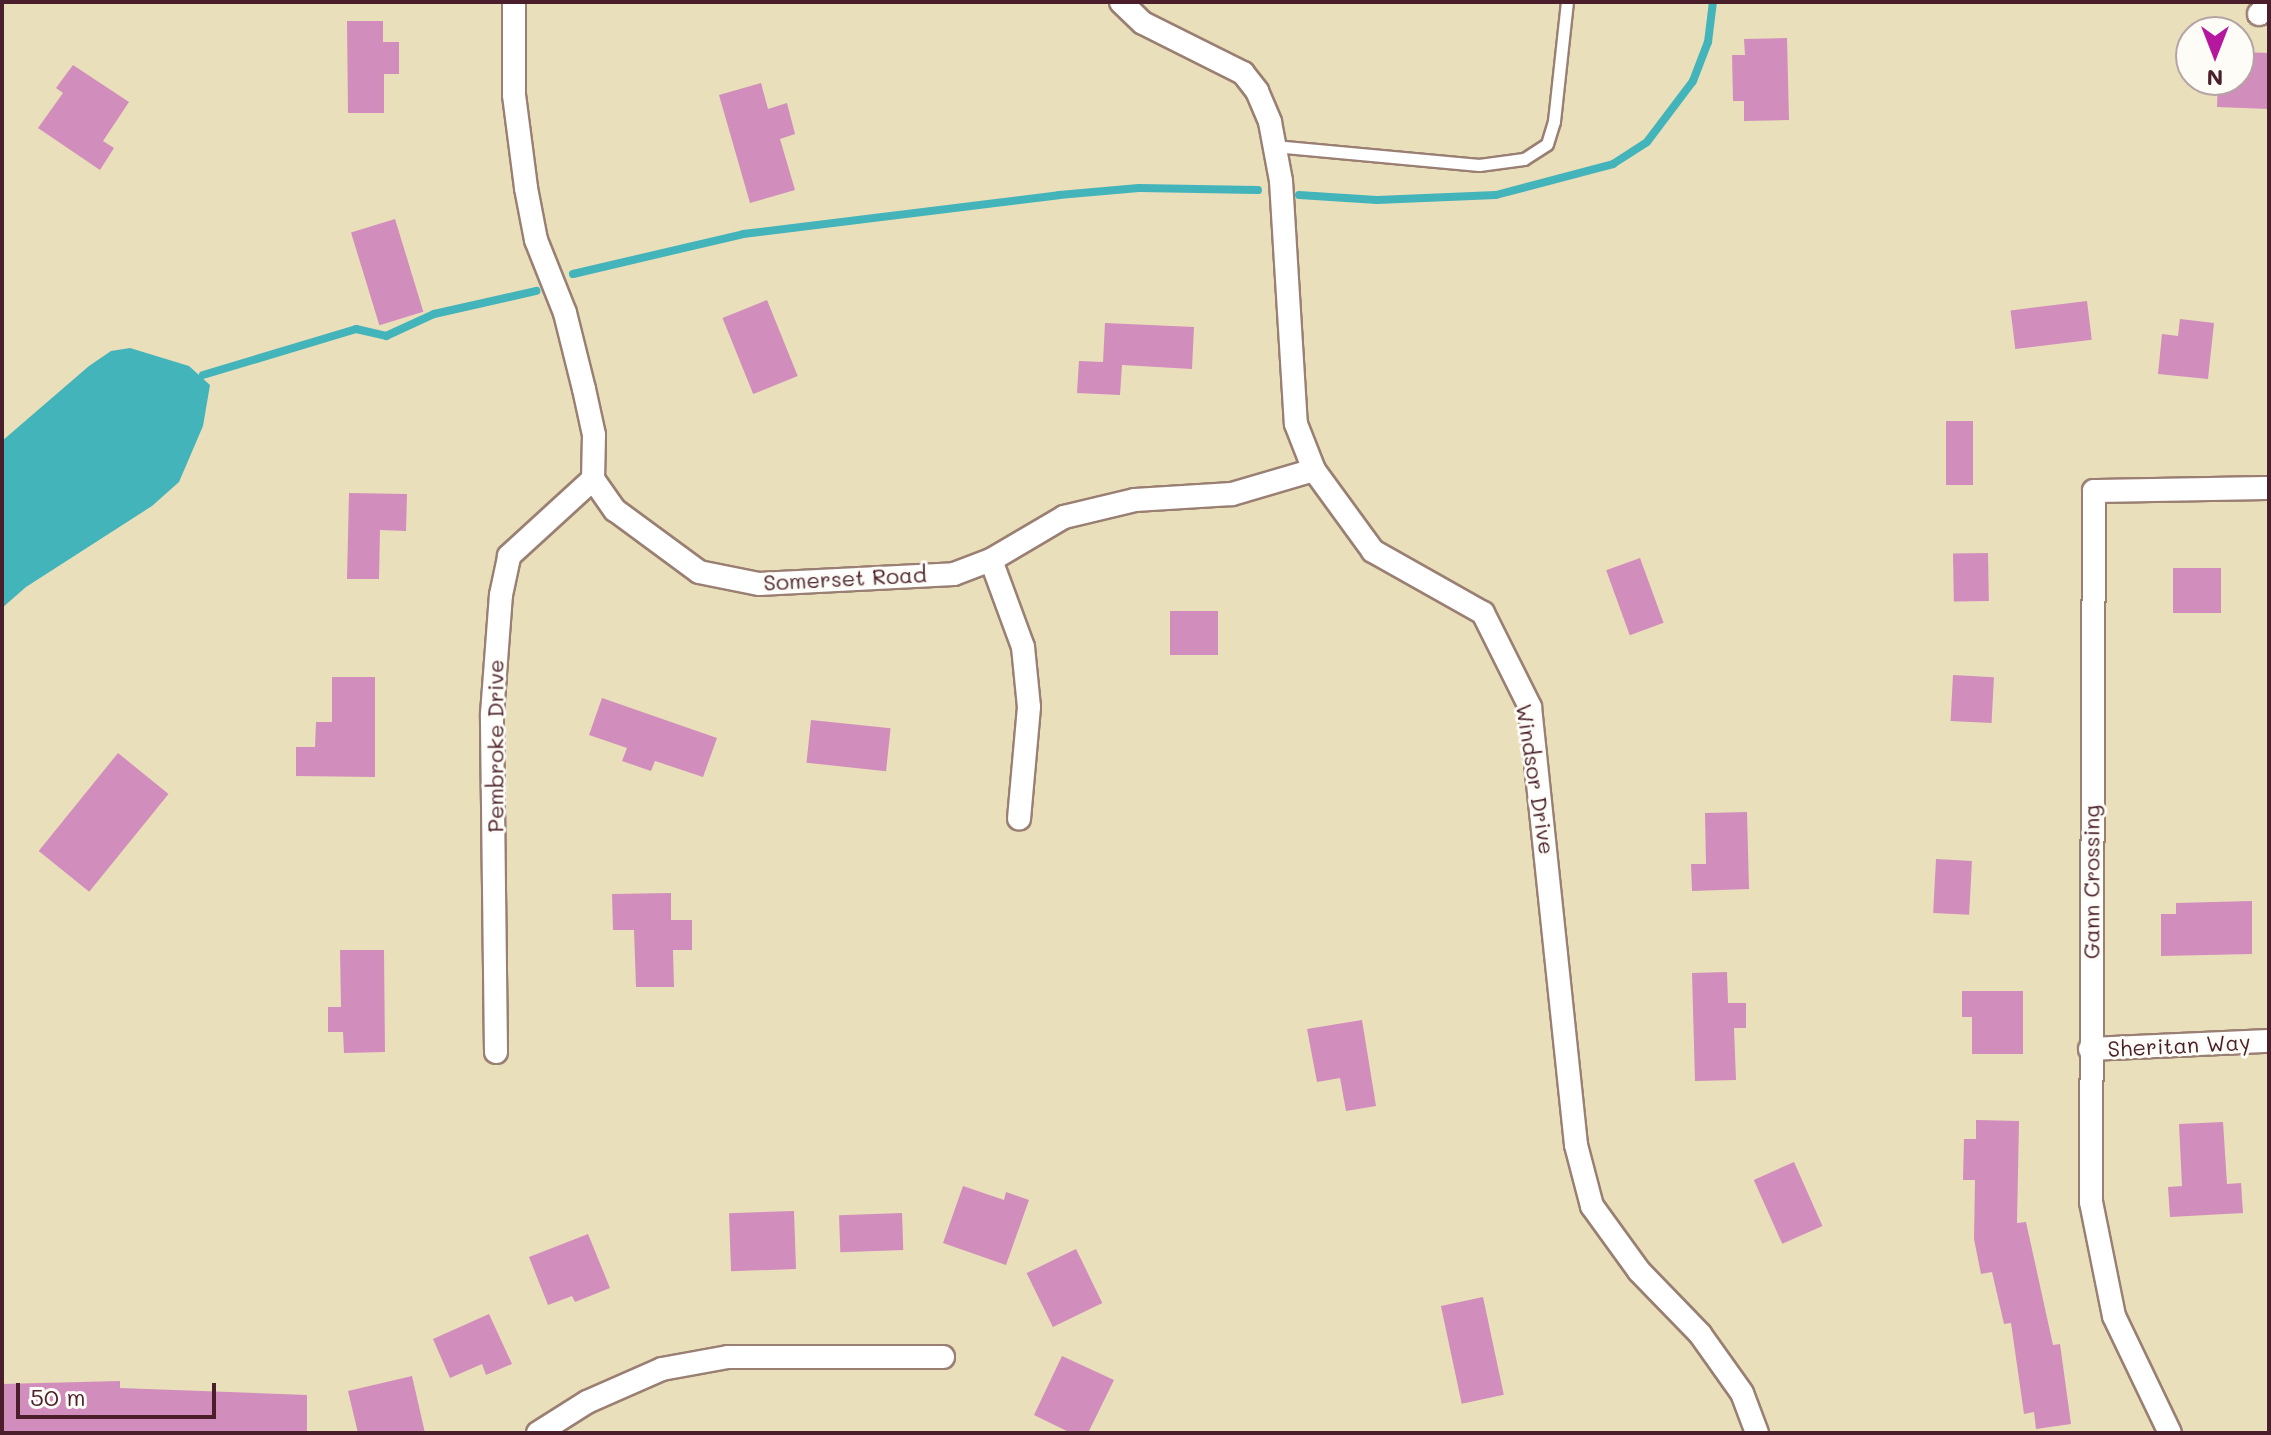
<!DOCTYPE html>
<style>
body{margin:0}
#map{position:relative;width:2271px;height:1435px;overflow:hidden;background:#eadfbb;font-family:Mali,sans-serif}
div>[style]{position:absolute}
.water>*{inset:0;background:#44b4bb}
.stream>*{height:8px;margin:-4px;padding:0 4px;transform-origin:4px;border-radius:4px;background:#44b4bb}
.building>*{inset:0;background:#d18dbc;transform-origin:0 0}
.roads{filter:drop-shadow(2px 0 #9a7f73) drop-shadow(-2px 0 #9a7f73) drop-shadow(0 2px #9a7f73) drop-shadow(0 -2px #9a7f73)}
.lane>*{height:11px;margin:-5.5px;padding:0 5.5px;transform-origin:5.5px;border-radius:5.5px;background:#fff}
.street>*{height:22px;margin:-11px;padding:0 11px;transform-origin:11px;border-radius:11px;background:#fff}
span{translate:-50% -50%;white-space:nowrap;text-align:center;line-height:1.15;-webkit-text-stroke:6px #fdfcf7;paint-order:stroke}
.street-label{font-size:22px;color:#4a1f2b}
.frame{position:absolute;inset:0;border:4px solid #4a1f2b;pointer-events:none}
.north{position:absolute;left:2175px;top:16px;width:80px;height:80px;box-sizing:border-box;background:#fdfcf7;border:2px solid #b5a4a5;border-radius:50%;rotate:180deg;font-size:22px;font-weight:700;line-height:32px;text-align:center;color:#4a1f2b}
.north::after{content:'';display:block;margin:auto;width:28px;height:36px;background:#b5179e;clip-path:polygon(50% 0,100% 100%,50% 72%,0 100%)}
.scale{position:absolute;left:16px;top:1383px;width:200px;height:36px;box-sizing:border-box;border:4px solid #4a1f2b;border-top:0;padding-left:10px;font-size:24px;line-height:28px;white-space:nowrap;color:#4a1f2b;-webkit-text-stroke:6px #fdfcf7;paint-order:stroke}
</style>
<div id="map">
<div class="water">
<div style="clip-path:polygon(130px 348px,189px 366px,210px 385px,203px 426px,179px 482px,152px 506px,26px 587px,2px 608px,2px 441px,89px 366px,111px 351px)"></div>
</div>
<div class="stream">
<div style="left:1299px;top:195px;width:78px;rotate:3.7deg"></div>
<div style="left:1377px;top:200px;width:119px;rotate:-2.4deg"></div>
<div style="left:1496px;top:195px;width:121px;rotate:-14.8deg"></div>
<div style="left:1613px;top:164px;width:40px;rotate:-32.9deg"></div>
<div style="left:1647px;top:142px;width:76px;rotate:-53deg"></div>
<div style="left:1693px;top:81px;width:42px;rotate:-69deg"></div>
<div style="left:1708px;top:42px;width:40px;rotate:-82.9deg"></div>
<div style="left:573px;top:274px;width:175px;rotate:-13.2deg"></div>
<div style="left:743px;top:234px;width:318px;rotate:-7deg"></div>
<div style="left:1059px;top:195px;width:80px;rotate:-5deg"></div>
<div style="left:1139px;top:188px;width:119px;rotate:1deg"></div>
<div style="left:203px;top:375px;width:160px;rotate:-16.7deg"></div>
<div style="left:356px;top:329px;width:31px;rotate:13deg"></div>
<div style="left:386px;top:336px;width:53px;rotate:-24.6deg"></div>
<div style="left:434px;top:314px;width:105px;rotate:-12.7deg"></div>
</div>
<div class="building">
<div style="clip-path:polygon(347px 21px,383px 21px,383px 42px,399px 42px,399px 74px,384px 74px,384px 113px,348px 113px)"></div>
<div style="clip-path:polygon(1787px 38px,1789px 120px,1744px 121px,1744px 101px,1733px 101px,1732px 55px,1745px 55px,1744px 39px)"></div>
<div style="clip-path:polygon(2239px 52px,2269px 53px,2269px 109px,2217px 107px,2218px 80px,2239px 80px)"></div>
<div style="clip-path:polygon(73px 65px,129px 102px,103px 141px,114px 148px,100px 170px,38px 128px,63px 93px,56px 88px)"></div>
<div style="clip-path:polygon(761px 83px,768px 109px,787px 103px,795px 134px,780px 139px,795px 190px,750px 203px,719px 95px)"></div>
<div style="left:395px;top:219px;width:97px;height:46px;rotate:73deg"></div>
<div style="left:767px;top:300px;width:82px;height:48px;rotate:68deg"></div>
<div style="left:2087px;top:301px;width:39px;height:77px;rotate:83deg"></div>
<div style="clip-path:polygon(2180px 319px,2214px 323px,2208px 379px,2158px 374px,2162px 334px,2178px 336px)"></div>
<div style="clip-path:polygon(1105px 323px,1194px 327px,1192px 369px,1122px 365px,1120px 395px,1077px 393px,1079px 361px,1103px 362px)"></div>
<div style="left:1946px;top:421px;width:27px;height:64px"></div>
<div style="clip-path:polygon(349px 493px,407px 494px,406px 531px,380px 530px,379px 579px,347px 579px)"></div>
<div style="left:1988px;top:553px;width:48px;height:35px;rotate:89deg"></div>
<div style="left:1640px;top:558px;width:69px;height:36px;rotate:70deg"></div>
<div style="left:2173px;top:568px;width:48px;height:45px"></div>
<div style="left:1218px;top:611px;width:44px;height:48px;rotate:90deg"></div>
<div style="left:1953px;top:675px;width:41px;height:46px;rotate:3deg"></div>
<div style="clip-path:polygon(332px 677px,375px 677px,375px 777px,296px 776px,296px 747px,315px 747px,316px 722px,332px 722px)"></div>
<div style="clip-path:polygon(602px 698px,717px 738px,703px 777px,655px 761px,651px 771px,622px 761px,627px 748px,589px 735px)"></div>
<div style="left:811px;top:720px;width:80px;height:43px;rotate:6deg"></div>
<div style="left:118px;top:753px;width:65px;height:126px;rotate:39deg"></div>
<div style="clip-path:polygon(1747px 812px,1749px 889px,1692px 891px,1691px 864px,1706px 864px,1705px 813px)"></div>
<div style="left:1936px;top:859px;width:36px;height:54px;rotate:3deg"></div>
<div style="clip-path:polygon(671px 893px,671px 920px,692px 920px,692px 950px,673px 950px,674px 987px,636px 987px,634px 930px,613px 930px,612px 894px)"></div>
<div style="clip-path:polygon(2252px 901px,2252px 954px,2161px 956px,2161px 914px,2176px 914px,2176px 903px)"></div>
<div style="clip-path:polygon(340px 950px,384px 950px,385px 1052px,344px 1053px,343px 1032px,328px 1032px,328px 1007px,341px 1007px)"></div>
<div style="clip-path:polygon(1727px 972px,1728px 1003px,1746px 1003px,1746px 1028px,1734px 1028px,1736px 1080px,1695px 1081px,1692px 973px)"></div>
<div style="clip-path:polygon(1962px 991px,2023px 991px,2023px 1054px,1972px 1054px,1972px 1017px,1962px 1017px)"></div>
<div style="clip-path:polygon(1362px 1020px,1376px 1106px,1346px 1111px,1340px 1078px,1317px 1082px,1307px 1029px)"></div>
<div style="clip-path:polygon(1976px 1120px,2019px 1121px,2017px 1223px,2026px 1222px,2053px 1345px,2060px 1344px,2071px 1424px,2036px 1429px,2034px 1412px,2024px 1414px,2011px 1323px,2004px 1324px,1992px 1272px,1981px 1274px,1974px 1239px,1975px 1180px,1963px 1180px,1964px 1139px,1976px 1139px)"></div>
<div style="clip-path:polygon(2223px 1122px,2227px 1184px,2241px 1183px,2243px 1213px,2170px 1217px,2168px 1187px,2182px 1186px,2179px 1124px)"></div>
<div style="left:1794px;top:1162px;width:70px;height:44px;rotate:66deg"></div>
<div style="clip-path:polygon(963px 1186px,1004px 1200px,1006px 1192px,1029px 1200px,1006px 1265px,943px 1243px)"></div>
<div style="left:794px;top:1211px;width:58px;height:65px;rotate:88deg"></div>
<div style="left:902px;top:1213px;width:37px;height:63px;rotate:88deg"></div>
<div style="clip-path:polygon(588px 1234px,610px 1288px,575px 1302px,572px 1296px,548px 1305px,529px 1257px)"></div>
<div style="left:1076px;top:1249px;width:60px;height:55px;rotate:64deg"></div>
<div style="left:1483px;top:1297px;width:100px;height:43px;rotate:78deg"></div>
<div style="clip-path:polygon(489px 1314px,512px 1364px,486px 1375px,482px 1364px,450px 1378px,433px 1339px)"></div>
<div style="clip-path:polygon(1062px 1356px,1114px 1380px,1088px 1433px,1071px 1433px,1034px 1415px)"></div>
<div style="clip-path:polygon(412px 1376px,425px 1433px,358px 1433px,348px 1391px)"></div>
<div style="clip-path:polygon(120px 1381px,120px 1388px,307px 1395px,307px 1433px,2px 1433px,2px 1384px)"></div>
</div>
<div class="roads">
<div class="lane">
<div style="left:1274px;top:146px;width:206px;rotate:5.3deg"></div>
<div style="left:1479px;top:165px;width:45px;rotate:-7.6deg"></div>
<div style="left:1524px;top:159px;width:27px;rotate:-33deg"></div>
<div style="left:1547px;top:144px;width:24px;rotate:-73deg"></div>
<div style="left:1554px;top:121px;width:120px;rotate:-83.8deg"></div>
</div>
<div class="street">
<div style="left:514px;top:2px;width:93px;rotate:90deg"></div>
<div style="left:514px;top:95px;width:94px;rotate:82.6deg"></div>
<div style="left:526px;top:188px;width:53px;rotate:79.1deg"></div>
<div style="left:536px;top:240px;width:79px;rotate:68.3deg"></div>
<div style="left:565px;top:313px;width:78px;rotate:76deg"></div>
<div style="left:584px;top:389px;width:47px;rotate:77.7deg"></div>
<div style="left:594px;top:435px;width:44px;rotate:91.3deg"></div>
<div style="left:593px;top:479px;width:38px;rotate:55deg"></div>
<div style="left:615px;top:510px;width:104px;rotate:36.4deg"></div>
<div style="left:699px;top:572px;width:61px;rotate:11.3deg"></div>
<div style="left:759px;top:584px;width:195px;rotate:-2.9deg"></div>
<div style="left:954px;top:574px;width:40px;rotate:-21deg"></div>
<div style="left:991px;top:560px;width:85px;rotate:-30.5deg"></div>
<div style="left:1064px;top:517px;width:73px;rotate:-13.5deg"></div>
<div style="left:1135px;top:500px;width:97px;rotate:-3.5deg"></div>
<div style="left:1232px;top:494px;width:85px;rotate:-16.3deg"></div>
<div style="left:1121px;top:2px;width:30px;rotate:44deg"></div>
<div style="left:1143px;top:23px;width:112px;rotate:26.6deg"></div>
<div style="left:1243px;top:73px;width:23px;rotate:52deg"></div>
<div style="left:1257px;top:91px;width:34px;rotate:67deg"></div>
<div style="left:1270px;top:122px;width:60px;rotate:79.4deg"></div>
<div style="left:1281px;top:181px;width:243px;rotate:86.5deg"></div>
<div style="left:1296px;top:424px;width:49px;rotate:68.6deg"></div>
<div style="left:1314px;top:470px;width:100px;rotate:53.9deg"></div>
<div style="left:1373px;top:551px;width:126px;rotate:29.4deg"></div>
<div style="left:1483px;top:613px;width:105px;rotate:63.4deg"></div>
<div style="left:1530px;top:707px;width:440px;rotate:84deg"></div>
<div style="left:1576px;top:1145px;width:63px;rotate:75.3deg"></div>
<div style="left:1592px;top:1206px;width:80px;rotate:54.1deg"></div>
<div style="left:1639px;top:1271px;width:88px;rotate:45.9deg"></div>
<div style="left:1700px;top:1334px;width:72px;rotate:54.6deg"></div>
<div style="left:1742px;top:1393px;width:43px;rotate:69.4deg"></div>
<div style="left:2259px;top:14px;width:12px;rotate:-31deg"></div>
<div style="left:991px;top:560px;width:93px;rotate:69.8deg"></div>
<div style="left:1023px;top:647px;width:60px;rotate:84.3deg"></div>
<div style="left:1029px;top:707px;width:112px;rotate:95.1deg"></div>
<div style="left:2090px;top:1049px;width:179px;rotate:-2.6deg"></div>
<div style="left:496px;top:1052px;width:338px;rotate:-90.7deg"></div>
<div style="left:492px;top:714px;width:119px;rotate:-85.7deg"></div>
<div style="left:501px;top:595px;width:40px;rotate:-78deg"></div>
<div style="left:509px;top:556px;width:114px;rotate:-42.5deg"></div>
<div style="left:538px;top:1433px;width:58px;rotate:-32.3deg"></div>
<div style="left:587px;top:1402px;width:82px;rotate:-23.7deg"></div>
<div style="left:662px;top:1369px;width:67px;rotate:-10.3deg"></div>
<div style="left:728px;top:1357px;width:215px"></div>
<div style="left:2170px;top:1433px;width:130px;rotate:-115.6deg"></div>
<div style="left:2114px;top:1316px;width:116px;rotate:-101.4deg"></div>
<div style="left:2091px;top:1202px;width:711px;rotate:-89.76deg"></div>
<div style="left:2094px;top:491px;width:175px;rotate:-1deg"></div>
</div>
</div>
<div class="street-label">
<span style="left:845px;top:578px;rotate:-3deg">Somerset Road</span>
<span style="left:495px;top:746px;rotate:-90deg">Pembroke Drive</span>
<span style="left:1536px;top:779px;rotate:81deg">Windsor Drive</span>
<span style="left:2091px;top:882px;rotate:-90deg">Gann Crossing</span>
<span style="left:2179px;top:1045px;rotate:-3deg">Sheritan Way</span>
</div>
<div class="frame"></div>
<div class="north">N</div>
<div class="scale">50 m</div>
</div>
